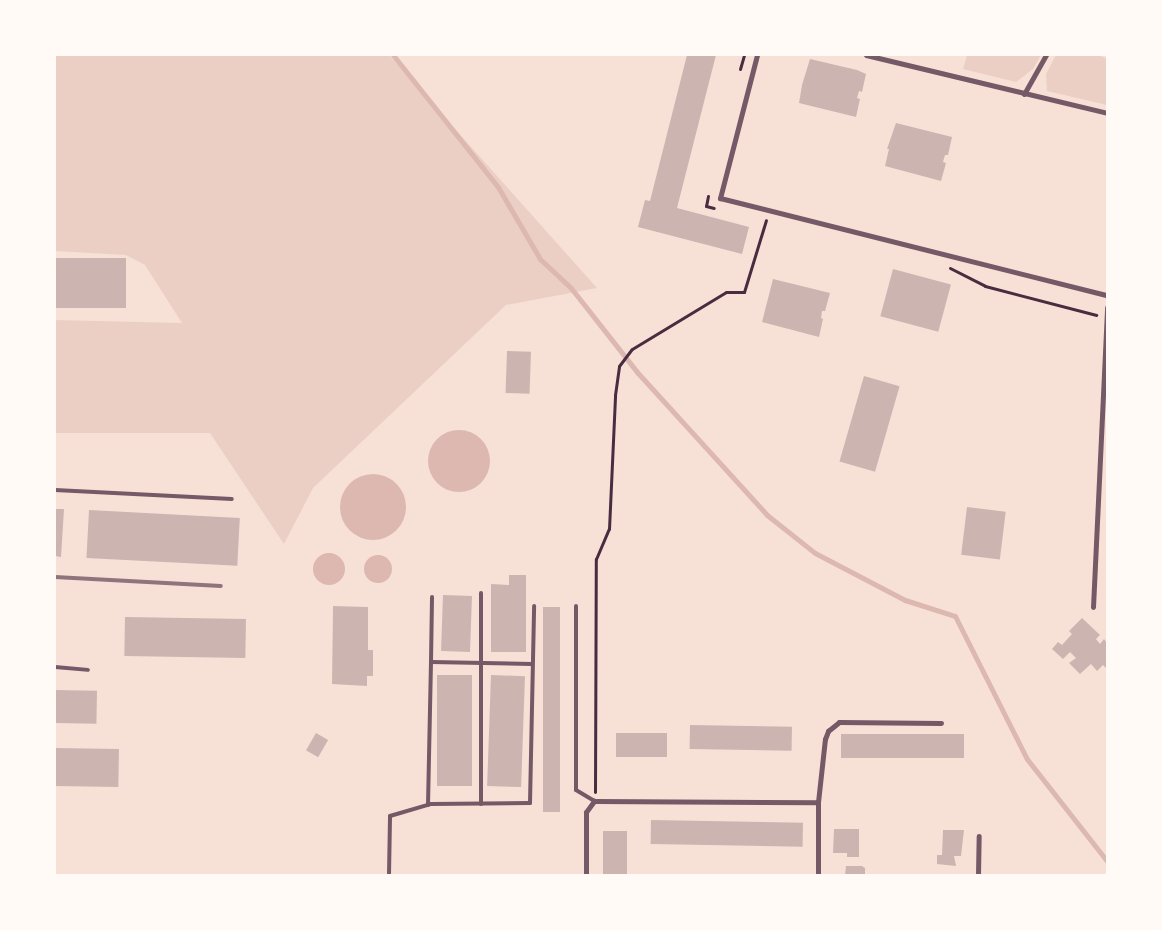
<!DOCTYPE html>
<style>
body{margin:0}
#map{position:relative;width:1162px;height:930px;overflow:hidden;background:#f7e1d7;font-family:Cabin,sans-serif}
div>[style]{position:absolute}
.green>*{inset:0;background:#ebcfc5}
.water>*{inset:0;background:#dcb8b0}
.round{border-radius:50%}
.stream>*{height:5px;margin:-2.5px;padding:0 2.5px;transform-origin:2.5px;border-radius:2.5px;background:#dcb8b0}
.building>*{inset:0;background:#ccb4b1;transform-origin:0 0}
.path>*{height:3px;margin:-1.5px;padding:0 1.5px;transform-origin:1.5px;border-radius:1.5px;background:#4a2c40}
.service>*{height:4px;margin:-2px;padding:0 2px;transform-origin:2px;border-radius:2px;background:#755966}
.minor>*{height:5px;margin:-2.5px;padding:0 2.5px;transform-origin:2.5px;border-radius:2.5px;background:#755966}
.rail>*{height:4px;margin:-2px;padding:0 2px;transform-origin:2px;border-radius:2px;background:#8f747c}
span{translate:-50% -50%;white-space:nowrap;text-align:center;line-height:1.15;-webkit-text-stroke:4.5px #fffaf5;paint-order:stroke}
.frame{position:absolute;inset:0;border:56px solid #fffaf5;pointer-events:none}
</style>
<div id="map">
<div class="green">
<div style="clip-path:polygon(55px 55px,389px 55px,597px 288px,506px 305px,313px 488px,284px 544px,210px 433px,55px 433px,55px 320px,182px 323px,145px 265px,126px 255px,55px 251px)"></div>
<div style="clip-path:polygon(967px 55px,1041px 55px,1033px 69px,1016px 82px,963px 69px)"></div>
<div style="clip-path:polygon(1056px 55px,1099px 55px,1107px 59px,1107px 105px,1047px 91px,1046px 74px)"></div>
</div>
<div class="water">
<div class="round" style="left:428px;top:430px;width:62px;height:62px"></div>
<div class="round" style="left:340px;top:474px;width:66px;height:66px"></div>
<div class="round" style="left:313px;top:553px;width:32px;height:32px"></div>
<div class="round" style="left:364px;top:555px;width:28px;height:28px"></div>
</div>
<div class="stream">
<div style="left:393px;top:55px;width:169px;rotate:51.5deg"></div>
<div style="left:498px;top:187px;width:83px;rotate:59.7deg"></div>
<div style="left:540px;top:259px;width:42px;rotate:43.1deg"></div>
<div style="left:571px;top:288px;width:107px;rotate:51.8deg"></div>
<div style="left:637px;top:372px;width:193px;rotate:47.7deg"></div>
<div style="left:767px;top:515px;width:61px;rotate:38.4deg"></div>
<div style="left:815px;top:553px;width:102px;rotate:27.6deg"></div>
<div style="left:905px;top:600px;width:52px;rotate:17.7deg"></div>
<div style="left:955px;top:616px;width:160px;rotate:63.3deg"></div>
<div style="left:1027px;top:759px;width:130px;rotate:51.9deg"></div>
</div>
<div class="building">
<div style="clip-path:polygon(687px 55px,716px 55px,677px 208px,749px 227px,742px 254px,638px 227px,645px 200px,650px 201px)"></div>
<div style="clip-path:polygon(810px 59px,857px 70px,866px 74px,862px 92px,859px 91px,857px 98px,860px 99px,856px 117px,799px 103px,802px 85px)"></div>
<div style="clip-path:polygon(896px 123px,952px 137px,948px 155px,945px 155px,943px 162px,946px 163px,941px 181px,885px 166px,889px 149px,887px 149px)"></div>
<div style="left:55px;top:258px;width:71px;height:50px"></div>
<div style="left:893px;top:269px;width:60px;height:49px;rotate:15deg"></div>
<div style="clip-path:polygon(773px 279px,830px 293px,825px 311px,822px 311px,821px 318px,823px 319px,819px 337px,762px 322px)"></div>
<div style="left:507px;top:351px;width:24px;height:42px;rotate:2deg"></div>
<div style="left:864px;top:376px;width:37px;height:89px;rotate:16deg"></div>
<div style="left:967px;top:507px;width:39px;height:48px;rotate:7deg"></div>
<div style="clip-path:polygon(55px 509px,64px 509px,61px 557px,55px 556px)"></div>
<div style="left:89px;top:510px;width:151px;height:48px;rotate:3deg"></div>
<div style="clip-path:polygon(509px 575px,526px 575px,526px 652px,491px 652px,491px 584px,509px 585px)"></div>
<div style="left:443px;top:595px;width:29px;height:56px;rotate:2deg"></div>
<div style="clip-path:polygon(333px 606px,368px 607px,368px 650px,373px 650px,373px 676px,367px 676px,367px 686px,332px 684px)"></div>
<div style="left:543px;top:607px;width:17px;height:205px"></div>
<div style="left:125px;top:617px;width:121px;height:39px;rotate:1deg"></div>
<div style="clip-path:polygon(1082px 618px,1100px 635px,1096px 639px,1100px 644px,1104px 639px,1107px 643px,1107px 669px,1103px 665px,1097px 671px,1091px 664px,1080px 674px,1069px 663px,1076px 658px,1070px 652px,1063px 659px,1052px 649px,1058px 642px,1066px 648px,1062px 645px,1072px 634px,1069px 631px)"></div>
<div style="left:437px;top:675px;width:35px;height:111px"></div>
<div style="left:491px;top:675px;width:34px;height:111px;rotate:2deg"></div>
<div style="left:55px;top:690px;width:42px;height:33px;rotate:1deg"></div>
<div style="left:690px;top:725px;width:102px;height:24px;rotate:1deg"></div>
<div style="left:316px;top:733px;width:14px;height:20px;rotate:30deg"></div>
<div style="left:616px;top:733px;width:51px;height:24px"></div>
<div style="left:841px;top:734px;width:123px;height:24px"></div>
<div style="left:55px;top:748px;width:64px;height:38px;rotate:1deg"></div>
<div style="left:651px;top:820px;width:152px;height:24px;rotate:1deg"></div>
<div style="clip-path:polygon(834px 829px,859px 829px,859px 857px,847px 857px,847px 853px,833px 853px)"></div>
<div style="clip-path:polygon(943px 830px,964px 830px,961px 856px,954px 856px,956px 866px,937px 864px,937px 855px,942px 855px)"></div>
<div style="left:603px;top:831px;width:24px;height:44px"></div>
<div style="clip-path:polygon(846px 866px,862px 866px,865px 868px,865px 875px,845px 875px)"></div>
</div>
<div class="path">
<div style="left:740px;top:69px;width:15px;rotate:-74deg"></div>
<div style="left:708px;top:196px;width:10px;rotate:101deg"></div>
<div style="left:706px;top:206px;width:8px;rotate:14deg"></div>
<div style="left:950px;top:268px;width:39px;rotate:27deg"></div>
<div style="left:985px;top:286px;width:115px;rotate:14.6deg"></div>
<div style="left:595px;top:792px;width:233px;rotate:-89.8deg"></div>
<div style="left:596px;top:559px;width:33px;rotate:-67deg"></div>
<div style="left:609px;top:529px;width:134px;rotate:-87.4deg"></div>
<div style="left:615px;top:395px;width:29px;rotate:-82deg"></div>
<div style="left:619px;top:366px;width:21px;rotate:-53deg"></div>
<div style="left:632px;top:349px;width:110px;rotate:-31.2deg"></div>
<div style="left:726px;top:292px;width:18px"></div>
<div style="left:744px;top:292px;width:75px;rotate:-73deg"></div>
</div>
<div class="service">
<div style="left:55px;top:490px;width:177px;rotate:2.9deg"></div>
<div style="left:576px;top:606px;width:184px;rotate:90deg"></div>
<div style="left:576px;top:790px;width:21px;rotate:31deg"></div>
<div style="left:431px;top:662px;width:65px;rotate:-89.1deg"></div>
<div style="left:55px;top:667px;width:33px;rotate:5deg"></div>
<div style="left:481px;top:804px;width:211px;rotate:-90deg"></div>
<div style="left:428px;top:805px;width:143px;rotate:-88.8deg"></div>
<div style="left:431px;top:662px;width:101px;rotate:1.1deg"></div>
<div style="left:389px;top:875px;width:59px;rotate:-89deg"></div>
<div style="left:390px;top:816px;width:43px;rotate:-16.3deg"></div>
<div style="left:431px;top:804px;width:99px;rotate:-0.6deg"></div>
<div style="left:530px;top:803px;width:197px;rotate:-88.8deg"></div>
</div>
<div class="minor">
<div style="left:757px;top:55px;width:148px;rotate:104.5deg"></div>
<div style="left:720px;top:198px;width:399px;rotate:14.1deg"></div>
<div style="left:866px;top:55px;width:248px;rotate:13.5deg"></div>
<div style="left:1024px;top:94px;width:45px;rotate:-60.6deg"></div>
<div style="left:1093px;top:607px;width:300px;rotate:-87.3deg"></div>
<div style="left:586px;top:875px;width:63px;rotate:-90deg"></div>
<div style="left:586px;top:812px;width:14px;rotate:-54deg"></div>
<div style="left:594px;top:801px;width:224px;rotate:0.3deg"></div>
<div style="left:818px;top:875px;width:73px;rotate:-90deg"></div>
<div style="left:818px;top:802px;width:63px;rotate:-83.7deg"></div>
<div style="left:825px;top:739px;width:9px;rotate:-69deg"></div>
<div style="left:828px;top:731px;width:14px;rotate:-39deg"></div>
<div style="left:839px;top:722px;width:102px;rotate:0.6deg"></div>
<div style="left:978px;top:875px;width:39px;rotate:-89deg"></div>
</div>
<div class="rail">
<div style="left:55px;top:577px;width:166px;rotate:3.1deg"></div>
</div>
<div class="frame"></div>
</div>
